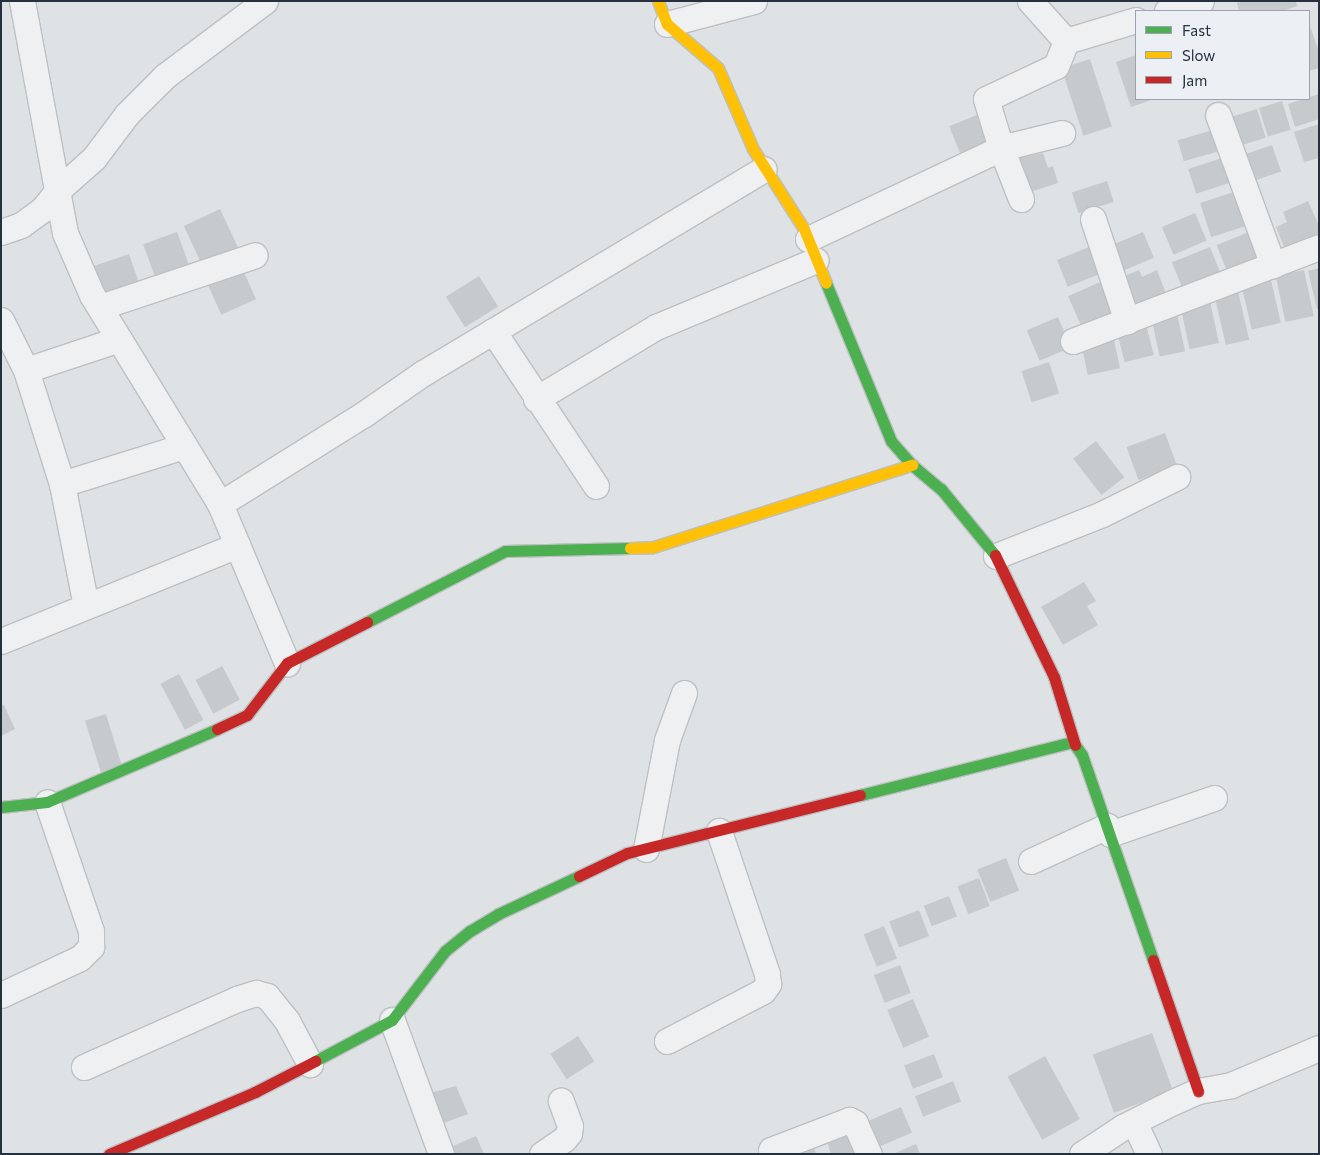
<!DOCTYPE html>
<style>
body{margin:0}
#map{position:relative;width:1320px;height:1155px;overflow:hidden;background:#dfe2e5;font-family:Commissioner,sans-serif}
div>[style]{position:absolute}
.building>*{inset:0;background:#c7cacd;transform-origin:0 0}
.roads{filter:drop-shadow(1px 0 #bdc0c3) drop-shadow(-1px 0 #bdc0c3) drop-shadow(0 1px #bdc0c3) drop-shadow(0 -1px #bdc0c3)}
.street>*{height:25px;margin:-12.5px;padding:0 12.5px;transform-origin:12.5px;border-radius:12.5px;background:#eef0f1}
.fast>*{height:11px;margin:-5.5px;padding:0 5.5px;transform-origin:5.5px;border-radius:5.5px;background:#4caf50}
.slow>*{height:11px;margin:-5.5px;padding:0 5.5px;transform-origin:5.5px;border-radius:5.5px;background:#ffc107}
.jam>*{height:11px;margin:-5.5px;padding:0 5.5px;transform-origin:5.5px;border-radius:5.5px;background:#c62828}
span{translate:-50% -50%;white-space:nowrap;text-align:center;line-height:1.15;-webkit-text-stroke:4px #ecf0f5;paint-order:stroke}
.frame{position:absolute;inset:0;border:2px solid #26303e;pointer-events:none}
.legend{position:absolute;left:1135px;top:10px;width:175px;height:90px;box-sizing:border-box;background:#ecf0f5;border:1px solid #9da3ac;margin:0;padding:6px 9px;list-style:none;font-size:15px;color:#26303e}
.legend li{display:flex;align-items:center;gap:10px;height:25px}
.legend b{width:25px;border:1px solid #9da3ac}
</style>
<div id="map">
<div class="building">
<div style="clip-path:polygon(1243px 1px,1296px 1px,1297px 6px,1283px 11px,1239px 11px,1237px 3px)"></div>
<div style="clip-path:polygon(1309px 23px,1319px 52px,1319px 68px,1309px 71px)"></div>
<div style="clip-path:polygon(1136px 55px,1136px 99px,1154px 99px,1131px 107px,1116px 62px)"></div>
<div style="left:1090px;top:59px;width:71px;height:30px;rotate:72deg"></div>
<div style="clip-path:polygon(1319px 94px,1319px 119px,1295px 127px,1288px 104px)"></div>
<div style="left:1282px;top:101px;width:30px;height:24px;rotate:73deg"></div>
<div style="left:1257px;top:109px;width:30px;height:30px;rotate:73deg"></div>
<div style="left:977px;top:115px;width:31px;height:30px;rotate:68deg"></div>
<div style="clip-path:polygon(1319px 124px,1319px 158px,1304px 162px,1294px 132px)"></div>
<div style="left:1220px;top:128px;width:22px;height:44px;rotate:74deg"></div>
<div style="left:1272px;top:145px;width:28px;height:36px;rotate:71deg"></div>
<div style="clip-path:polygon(1031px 148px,1033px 155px,1043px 153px,1048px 168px,1053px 166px,1058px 183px,1030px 192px,1017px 153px)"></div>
<div style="left:1231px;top:155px;width:26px;height:45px;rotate:72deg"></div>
<div style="left:1107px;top:181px;width:22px;height:37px;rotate:72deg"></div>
<div style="left:1240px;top:190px;width:36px;height:42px;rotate:72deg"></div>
<div style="clip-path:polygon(1308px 201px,1319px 226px,1319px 233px,1284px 247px,1276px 227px,1287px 222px,1283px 212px)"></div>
<div style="left:220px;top:209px;width:45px;height:40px;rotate:65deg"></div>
<div style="left:1195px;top:213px;width:30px;height:36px;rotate:67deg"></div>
<div style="left:177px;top:232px;width:38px;height:36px;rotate:70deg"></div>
<div style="left:1143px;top:232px;width:28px;height:38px;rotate:67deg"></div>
<div style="left:1249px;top:232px;width:32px;height:35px;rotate:68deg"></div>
<div style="left:1094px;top:245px;width:29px;height:40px;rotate:68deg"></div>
<div style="left:1210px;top:247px;width:32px;height:41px;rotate:68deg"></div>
<div style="left:129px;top:254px;width:34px;height:40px;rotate:71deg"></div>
<div style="clip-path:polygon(1319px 268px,1319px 309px,1317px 309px,1308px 271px)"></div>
<div style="left:243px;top:270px;width:32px;height:38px;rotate:66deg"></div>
<div style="clip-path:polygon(1139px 270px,1142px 277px,1157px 270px,1166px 294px,1130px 309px,1117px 279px)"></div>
<div style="left:1304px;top:270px;width:47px;height:29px;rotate:78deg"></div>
<div style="left:479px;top:276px;width:36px;height:39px;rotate:58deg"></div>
<div style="left:1271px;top:280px;width:44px;height:30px;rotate:77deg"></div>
<div style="left:1100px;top:282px;width:35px;height:35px;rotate:66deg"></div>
<div style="left:1238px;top:291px;width:50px;height:24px;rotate:77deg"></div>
<div style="left:1210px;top:301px;width:43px;height:30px;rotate:78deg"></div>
<div style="left:1177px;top:313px;width:39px;height:26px;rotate:78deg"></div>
<div style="left:1058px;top:317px;width:33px;height:34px;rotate:67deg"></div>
<div style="left:1146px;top:324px;width:32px;height:30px;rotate:76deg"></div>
<div style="left:1113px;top:335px;width:34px;height:33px;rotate:78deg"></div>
<div style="left:1049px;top:362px;width:33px;height:29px;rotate:72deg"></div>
<div style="left:1165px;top:433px;width:35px;height:41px;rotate:70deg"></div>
<div style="left:1096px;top:441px;width:46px;height:29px;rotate:52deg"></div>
<div style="clip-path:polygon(1084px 582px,1096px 601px,1087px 606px,1098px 625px,1063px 645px,1041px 607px)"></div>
<div style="left:222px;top:666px;width:38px;height:30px;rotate:62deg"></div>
<div style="left:179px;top:674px;width:52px;height:21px;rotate:62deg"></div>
<div style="clip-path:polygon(4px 705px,15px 729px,1px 736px,1px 706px)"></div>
<div style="left:106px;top:714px;width:54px;height:22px;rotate:73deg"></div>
<div style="left:1006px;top:858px;width:35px;height:31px;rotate:68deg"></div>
<div style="left:979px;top:878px;width:30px;height:23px;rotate:69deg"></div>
<div style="left:949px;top:896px;width:22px;height:27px;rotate:69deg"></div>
<div style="left:919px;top:910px;width:28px;height:32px;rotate:69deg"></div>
<div style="left:884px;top:926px;width:35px;height:22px;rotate:68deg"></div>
<div style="left:900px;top:965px;width:30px;height:28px;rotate:69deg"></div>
<div style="left:913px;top:999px;width:41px;height:28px;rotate:67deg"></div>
<div style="left:1152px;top:1033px;width:62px;height:63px;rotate:70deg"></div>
<div style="left:578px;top:1036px;width:30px;height:33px;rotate:57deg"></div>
<div style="left:934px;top:1054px;width:25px;height:32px;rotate:69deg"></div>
<div style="left:1045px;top:1056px;width:72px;height:43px;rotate:61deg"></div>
<div style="left:953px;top:1081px;width:22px;height:41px;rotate:68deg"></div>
<div style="clip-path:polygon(456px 1086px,468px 1114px,441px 1124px,430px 1093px)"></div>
<div style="left:901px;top:1107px;width:28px;height:39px;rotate:67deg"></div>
<div style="clip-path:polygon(851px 1130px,859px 1154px,831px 1154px,826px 1138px)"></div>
<div style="clip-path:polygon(476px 1136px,484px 1154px,456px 1154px,453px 1146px)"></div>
<div style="clip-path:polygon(916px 1144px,920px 1154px,893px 1154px)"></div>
<div style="clip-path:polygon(813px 1145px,816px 1154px,788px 1154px)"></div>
</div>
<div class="roads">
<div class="street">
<div style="left:22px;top:1px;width:236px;rotate:79.5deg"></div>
<div style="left:65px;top:233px;width:68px;rotate:66.5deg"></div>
<div style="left:92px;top:295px;width:245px;rotate:58.5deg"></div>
<div style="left:220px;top:504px;width:173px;rotate:67.2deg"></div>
<div style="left:1030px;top:1px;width:54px;rotate:48deg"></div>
<div style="left:1167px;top:11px;width:35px;rotate:-16deg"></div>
<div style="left:667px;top:24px;width:90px;rotate:-14.8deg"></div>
<div style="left:1066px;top:41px;width:73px;rotate:-16.7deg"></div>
<div style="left:1218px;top:115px;width:160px;rotate:69.9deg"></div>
<div style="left:1021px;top:199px;width:55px;rotate:-111.4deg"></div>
<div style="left:1001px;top:148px;width:63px;rotate:-13.8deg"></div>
<div style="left:1093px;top:219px;width:108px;rotate:71.6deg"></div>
<div style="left:1px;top:232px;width:21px;rotate:-19deg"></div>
<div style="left:21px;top:225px;width:27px;rotate:-36deg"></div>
<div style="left:43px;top:209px;width:24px;rotate:-52deg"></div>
<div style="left:58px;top:190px;width:48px;rotate:-41.6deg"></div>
<div style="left:94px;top:158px;width:55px;rotate:-53.1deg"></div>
<div style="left:127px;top:114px;width:54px;rotate:-45deg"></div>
<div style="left:165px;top:76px;width:125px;rotate:-36.9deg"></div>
<div style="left:808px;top:239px;width:213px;rotate:-25.2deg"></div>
<div style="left:1001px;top:148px;width:51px;rotate:-107deg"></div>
<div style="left:986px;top:99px;width:77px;rotate:-25.2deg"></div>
<div style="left:1056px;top:66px;width:27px;rotate:-68deg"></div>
<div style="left:100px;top:307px;width:163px;rotate:-18.5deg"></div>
<div style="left:1px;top:320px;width:56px;rotate:63.4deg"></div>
<div style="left:26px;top:370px;width:120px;rotate:72.5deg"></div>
<div style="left:62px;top:484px;width:124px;rotate:78.9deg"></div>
<div style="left:493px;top:331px;width:186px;rotate:56.4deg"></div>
<div style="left:1073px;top:341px;width:263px;rotate:-20.9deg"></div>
<div style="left:26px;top:370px;width:98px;rotate:-18.4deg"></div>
<div style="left:536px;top:399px;width:140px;rotate:-31deg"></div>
<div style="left:656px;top:327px;width:173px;rotate:-22.7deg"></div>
<div style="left:62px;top:484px;width:128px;rotate:-17.3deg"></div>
<div style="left:220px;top:504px;width:170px;rotate:-32deg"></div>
<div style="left:364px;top:414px;width:72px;rotate:-34.8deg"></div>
<div style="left:423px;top:373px;width:397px;rotate:-30.9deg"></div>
<div style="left:996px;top:556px;width:114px;rotate:-21.6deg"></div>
<div style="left:1102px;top:514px;width:84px;rotate:-26.3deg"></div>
<div style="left:1px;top:641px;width:255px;rotate:-22.1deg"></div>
<div style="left:1110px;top:834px;width:110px;rotate:-19.1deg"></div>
<div style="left:646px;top:849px;width:111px;rotate:-79.1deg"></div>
<div style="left:667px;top:740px;width:50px;rotate:-70.1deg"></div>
<div style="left:1031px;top:861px;width:84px;rotate:-24.7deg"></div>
<div style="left:1px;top:995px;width:87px;rotate:-25.1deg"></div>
<div style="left:80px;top:958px;width:16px;rotate:-45deg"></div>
<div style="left:91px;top:947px;width:16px;rotate:-90deg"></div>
<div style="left:91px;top:931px;width:136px;rotate:-108.8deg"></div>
<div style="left:392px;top:1020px;width:143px;rotate:69.9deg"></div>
<div style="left:667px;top:1041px;width:108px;rotate:-27.5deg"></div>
<div style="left:763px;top:991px;width:9px;rotate:-54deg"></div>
<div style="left:768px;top:984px;width:10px;rotate:-96deg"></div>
<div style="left:767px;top:974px;width:151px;rotate:-108.6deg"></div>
<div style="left:84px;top:1067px;width:167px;rotate:-24deg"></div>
<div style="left:237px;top:999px;width:20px;rotate:-18deg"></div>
<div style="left:256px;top:993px;width:11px;rotate:15deg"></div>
<div style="left:267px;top:996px;width:32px;rotate:51deg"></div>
<div style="left:287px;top:1021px;width:49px;rotate:61.9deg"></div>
<div style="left:1134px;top:1122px;width:35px;rotate:65deg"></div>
<div style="left:771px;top:1150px;width:84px;rotate:-21deg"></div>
<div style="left:849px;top:1120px;width:7px;rotate:27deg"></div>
<div style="left:855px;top:1123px;width:34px;rotate:66deg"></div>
<div style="left:542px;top:1154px;width:27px;rotate:-34deg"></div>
<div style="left:564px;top:1139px;width:8px;rotate:-50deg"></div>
<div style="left:569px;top:1133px;width:7px;rotate:-82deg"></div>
<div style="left:570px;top:1126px;width:27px;rotate:-110deg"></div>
<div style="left:1082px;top:1154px;width:49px;rotate:-33.4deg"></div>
<div style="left:1123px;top:1127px;width:56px;rotate:-26.6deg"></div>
<div style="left:1173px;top:1102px;width:27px;rotate:-24deg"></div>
<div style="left:1198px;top:1091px;width:34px;rotate:-10deg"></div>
<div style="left:1231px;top:1085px;width:95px;rotate:-22.8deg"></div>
</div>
<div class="fast">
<div style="left:826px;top:283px;width:171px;rotate:67.6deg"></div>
<div style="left:891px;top:441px;width:32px;rotate:49deg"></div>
<div style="left:912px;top:465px;width:38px;rotate:40deg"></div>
<div style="left:941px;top:489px;width:85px;rotate:50.7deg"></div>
<div style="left:367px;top:622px;width:155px;rotate:-27.2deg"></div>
<div style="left:505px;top:551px;width:125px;rotate:-1.4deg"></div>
<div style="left:1075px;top:745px;width:12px;rotate:55deg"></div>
<div style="left:1082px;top:755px;width:217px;rotate:70.9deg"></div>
<div style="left:860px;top:795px;width:219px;rotate:-14deg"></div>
<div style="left:1px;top:807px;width:46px;rotate:-6.2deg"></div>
<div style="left:47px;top:802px;width:185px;rotate:-23.2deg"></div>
<div style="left:315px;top:1061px;width:87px;rotate:-28deg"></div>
<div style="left:392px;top:1020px;width:87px;rotate:-52.5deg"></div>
<div style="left:445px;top:951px;width:32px;rotate:-39deg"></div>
<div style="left:470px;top:931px;width:33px;rotate:-31deg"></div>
<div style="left:498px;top:914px;width:89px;rotate:-25.1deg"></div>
</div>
<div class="slow">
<div style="left:658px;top:1px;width:25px;rotate:69deg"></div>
<div style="left:667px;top:24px;width:67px;rotate:40.8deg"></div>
<div style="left:718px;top:68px;width:88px;rotate:66.6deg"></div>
<div style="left:753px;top:149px;width:95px;rotate:57.5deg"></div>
<div style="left:804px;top:229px;width:58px;rotate:67.8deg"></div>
<div style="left:630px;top:548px;width:23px;rotate:-2deg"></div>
<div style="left:653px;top:547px;width:272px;rotate:-17.6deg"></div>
</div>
<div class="jam">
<div style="left:995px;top:555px;width:136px;rotate:64.2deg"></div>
<div style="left:1054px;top:677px;width:71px;rotate:72.8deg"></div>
<div style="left:217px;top:729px;width:33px;rotate:-25deg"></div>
<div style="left:247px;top:715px;width:66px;rotate:-52.4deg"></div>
<div style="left:287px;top:663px;width:90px;rotate:-27.1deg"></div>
<div style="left:579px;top:876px;width:53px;rotate:-25.6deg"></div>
<div style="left:627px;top:853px;width:240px;rotate:-14deg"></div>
<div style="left:1153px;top:960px;width:139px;rotate:71deg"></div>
<div style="left:109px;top:1154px;width:159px;rotate:-23deg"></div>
<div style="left:255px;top:1092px;width:68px;rotate:-27.3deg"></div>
</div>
</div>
<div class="frame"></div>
<ul class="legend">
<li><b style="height:6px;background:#4caf50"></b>Fast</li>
<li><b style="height:6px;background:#ffc107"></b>Slow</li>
<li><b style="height:6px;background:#c62828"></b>Jam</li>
</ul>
</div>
